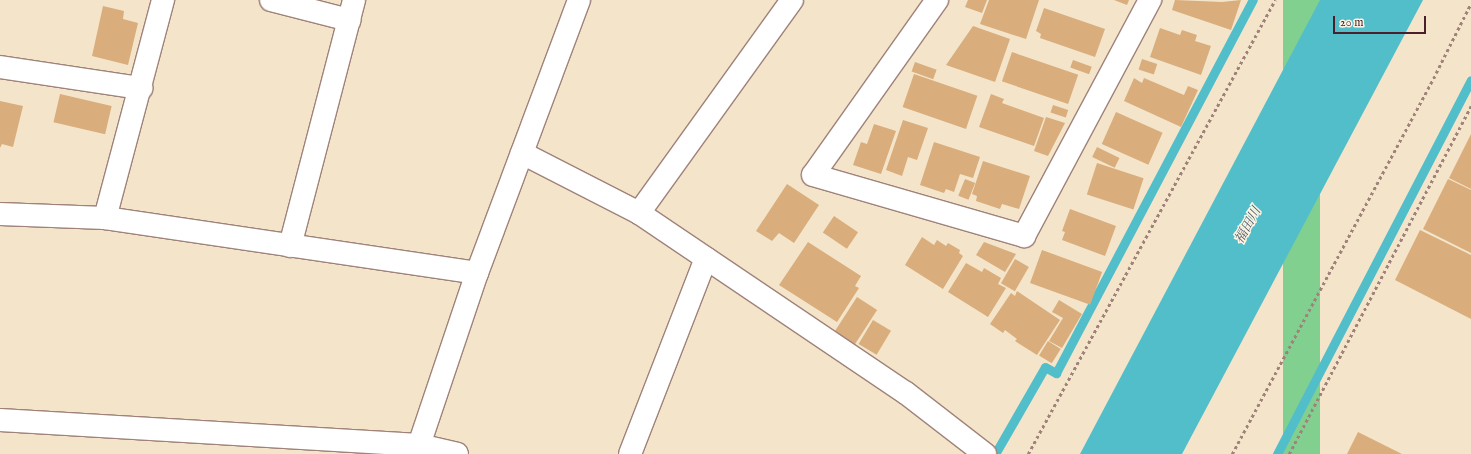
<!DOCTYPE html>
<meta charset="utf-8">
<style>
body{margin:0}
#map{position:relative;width:1471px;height:454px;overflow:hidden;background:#f4e5ca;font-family:"IM FELL English","Noto Serif JP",serif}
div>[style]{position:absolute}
.green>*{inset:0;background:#81d090;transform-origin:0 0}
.water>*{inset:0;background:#51beca}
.stream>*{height:9px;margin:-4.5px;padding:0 4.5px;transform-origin:4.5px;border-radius:4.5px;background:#51beca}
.building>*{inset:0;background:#d9ad7c;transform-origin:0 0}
.path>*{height:2.5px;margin-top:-1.25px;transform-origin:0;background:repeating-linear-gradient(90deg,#9f827a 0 3px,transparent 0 6px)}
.roads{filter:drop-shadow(1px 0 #9f827a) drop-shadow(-1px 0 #9f827a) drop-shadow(0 1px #9f827a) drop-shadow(0 -1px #9f827a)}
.minor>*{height:22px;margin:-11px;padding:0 11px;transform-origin:11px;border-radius:11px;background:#fff}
span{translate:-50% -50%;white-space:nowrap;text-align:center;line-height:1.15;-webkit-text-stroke:3px #fcf5e5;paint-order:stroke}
.water-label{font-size:13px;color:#4c5763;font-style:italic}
.scale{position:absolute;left:1333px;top:16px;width:93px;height:18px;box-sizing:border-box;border:2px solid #4a1f2b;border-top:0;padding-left:5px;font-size:12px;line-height:14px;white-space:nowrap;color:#4a1f2b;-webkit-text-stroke:3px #fcf5e5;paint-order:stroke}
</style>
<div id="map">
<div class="green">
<div style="left:1283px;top:0;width:37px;height:514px"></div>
</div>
<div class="water">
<div style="clip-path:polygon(1320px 0,1423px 0,1182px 454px,1080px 454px)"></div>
</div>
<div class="stream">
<div style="left:995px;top:454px;width:100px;rotate:-60.1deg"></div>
<div style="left:1045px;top:367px;width:13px;rotate:29deg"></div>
<div style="left:1056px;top:373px;width:422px;rotate:-62.2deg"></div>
<div style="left:1277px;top:454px;width:421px;rotate:-62.6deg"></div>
</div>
<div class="building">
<div style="clip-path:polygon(968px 0,987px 0,982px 13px,965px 7px)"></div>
<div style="clip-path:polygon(989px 0,1039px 0,1026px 39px,980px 24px)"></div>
<div style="clip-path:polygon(1114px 0,1129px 0,1127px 5px)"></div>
<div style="clip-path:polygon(1175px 0,1222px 2px,1241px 0,1231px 30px,1172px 10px)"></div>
<div style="clip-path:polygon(103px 6px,124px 11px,123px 19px,138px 23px,128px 65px,92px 56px)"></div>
<div style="clip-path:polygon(1044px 8px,1105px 29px,1095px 57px,1040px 38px,1041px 34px,1036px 31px)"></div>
<div style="clip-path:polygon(973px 26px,1010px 39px,995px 82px,946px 65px)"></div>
<div style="clip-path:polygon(1160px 28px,1180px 35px,1182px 30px,1197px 35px,1195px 41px,1211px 46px,1201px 75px,1150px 57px)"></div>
<div style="left:1012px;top:52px;width:70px;height:31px;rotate:19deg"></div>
<div style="left:1142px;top:59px;width:16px;height:11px;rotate:18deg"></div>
<div style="left:1073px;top:60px;width:20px;height:8px;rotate:20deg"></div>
<div style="left:915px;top:62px;width:23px;height:10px;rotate:20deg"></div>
<div style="left:914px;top:74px;width:67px;height:35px;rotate:19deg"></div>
<div style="clip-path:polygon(1134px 78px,1142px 83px,1144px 78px,1184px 95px,1188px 86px,1198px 90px,1181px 127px,1124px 101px)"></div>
<div style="left:60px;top:94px;width:53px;height:29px;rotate:13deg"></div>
<div style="clip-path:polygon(991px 94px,1004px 99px,1002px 103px,1044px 118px,1034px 146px,979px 127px)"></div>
<div style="clip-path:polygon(0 101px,23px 106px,13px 147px,2px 144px,0 148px)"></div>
<div style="left:1053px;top:105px;width:16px;height:8px;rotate:18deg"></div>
<div style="left:1116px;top:112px;width:51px;height:35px;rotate:24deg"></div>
<div style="clip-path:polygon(1046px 117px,1065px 123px,1048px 156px,1034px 151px)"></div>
<div style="clip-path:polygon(903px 120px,928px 128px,917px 160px,908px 157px,902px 176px,886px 170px)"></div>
<div style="clip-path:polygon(874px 124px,896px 131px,881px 174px,853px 165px,861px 142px,867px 144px)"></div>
<div style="clip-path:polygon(1471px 134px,1471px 189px,1449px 178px)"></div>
<div style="clip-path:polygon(934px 142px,980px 157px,973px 178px,960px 174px,954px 192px,946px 189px,944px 193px,920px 185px)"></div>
<div style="left:1097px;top:147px;width:25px;height:11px;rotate:26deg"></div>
<div style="clip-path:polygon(983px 161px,1030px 176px,1019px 209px,1002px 204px,1000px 209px,976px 201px,977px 196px,972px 194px)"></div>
<div style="left:1097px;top:163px;width:49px;height:33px;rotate:18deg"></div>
<div style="left:965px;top:179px;width:11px;height:18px;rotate:22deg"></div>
<div style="clip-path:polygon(1448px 179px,1471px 190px,1471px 253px,1423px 229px)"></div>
<div style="clip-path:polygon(787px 184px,819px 205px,794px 243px,779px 233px,772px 241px,756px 231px)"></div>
<div style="clip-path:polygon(1070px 209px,1116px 226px,1105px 256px,1062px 240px,1065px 232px,1062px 231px)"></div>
<div style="left:834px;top:216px;width:29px;height:20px;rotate:34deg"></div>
<div style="clip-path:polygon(1420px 230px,1471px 255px,1471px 319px,1395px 280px)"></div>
<div style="clip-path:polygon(922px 237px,934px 245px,937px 240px,946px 246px,948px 243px,960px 250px,959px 253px,963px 256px,943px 289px,905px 265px)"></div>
<div style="clip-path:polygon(808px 242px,861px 276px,855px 286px,859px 288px,837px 322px,779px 285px)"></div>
<div style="clip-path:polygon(984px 242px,1016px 254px,1005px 272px,976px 255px)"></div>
<div style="left:1042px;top:250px;width:64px;height:35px;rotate:20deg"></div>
<div style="left:1015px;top:259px;width:16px;height:28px;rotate:30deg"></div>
<div style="clip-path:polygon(966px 263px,982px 272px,984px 268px,1001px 278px,998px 284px,1006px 288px,988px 317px,948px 292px)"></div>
<div style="clip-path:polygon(1017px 291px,1060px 320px,1037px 355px,1015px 341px,1017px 339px,1005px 330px,1003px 333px,990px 324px,1011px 293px,1015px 296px)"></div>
<div style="left:857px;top:297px;width:24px;height:44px;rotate:33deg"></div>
<div style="clip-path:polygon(1059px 300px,1082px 314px,1062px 348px,1049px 341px,1063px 318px,1052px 312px)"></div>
<div style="left:873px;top:320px;width:21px;height:28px;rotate:31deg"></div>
<div style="left:1048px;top:341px;width:15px;height:17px;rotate:32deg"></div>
<div style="clip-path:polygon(1358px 432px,1402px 454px,1347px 454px)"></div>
</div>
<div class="path">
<div style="left:1028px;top:454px;width:517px;rotate:-61.45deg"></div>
<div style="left:1232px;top:454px;width:432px;rotate:-61.8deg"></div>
<div style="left:1436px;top:73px;width:78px;rotate:-63.4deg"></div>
<div style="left:1289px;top:454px;width:393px;rotate:-62.4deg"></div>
</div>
<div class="roads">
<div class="minor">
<div style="left:271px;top:0;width:81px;rotate:14.4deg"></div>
<div style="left:937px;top:0;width:214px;rotate:125.3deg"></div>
<div style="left:813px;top:175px;width:220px;rotate:16.1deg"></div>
<div style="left:1024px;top:236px;width:268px;rotate:-61.9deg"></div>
<div style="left:0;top:67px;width:143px;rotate:8.5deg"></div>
<div style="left:522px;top:153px;width:131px;rotate:27.1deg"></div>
<div style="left:639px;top:213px;width:322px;rotate:34deg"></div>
<div style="left:906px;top:393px;width:100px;rotate:37.7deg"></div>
<div style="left:639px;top:213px;width:262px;rotate:-54.3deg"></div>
<div style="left:0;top:214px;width:105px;rotate:2.2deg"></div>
<div style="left:105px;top:218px;width:376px;rotate:8.4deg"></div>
<div style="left:477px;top:273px;width:291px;rotate:-69.5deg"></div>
<div style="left:105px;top:218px;width:226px;rotate:-75.1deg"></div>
<div style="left:290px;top:246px;width:254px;rotate:-75.4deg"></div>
<div style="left:0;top:420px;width:420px;rotate:3.4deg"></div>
<div style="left:419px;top:445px;width:39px;rotate:13deg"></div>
<div style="left:416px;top:454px;width:191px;rotate:-71.4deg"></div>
<div style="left:630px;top:454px;width:210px;rotate:-68.8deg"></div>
</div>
</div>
<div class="water-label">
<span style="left:1249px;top:226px;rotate:-61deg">福田川</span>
</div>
<div class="scale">20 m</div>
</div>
